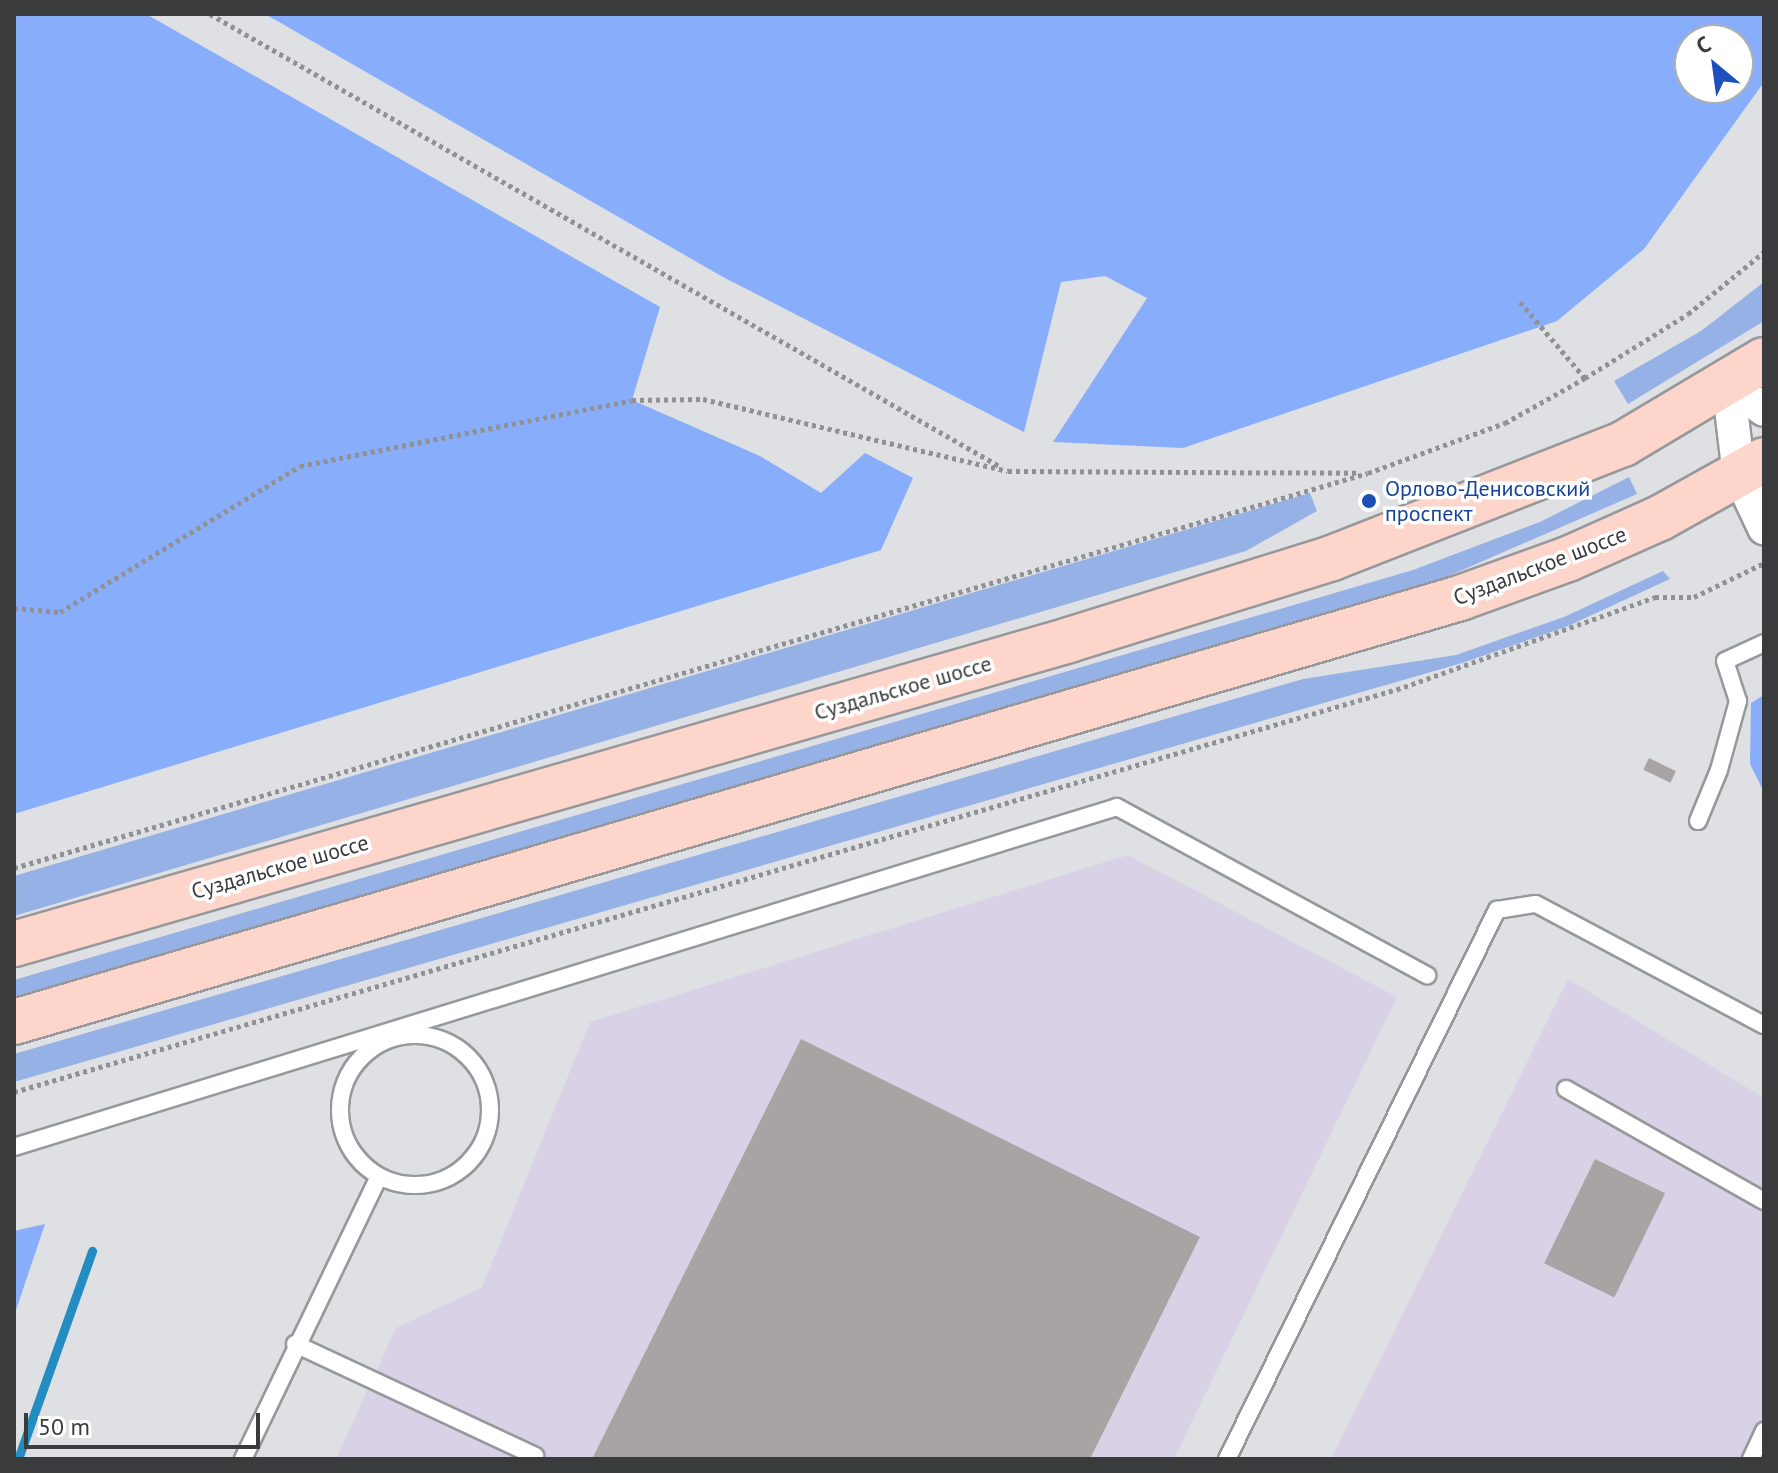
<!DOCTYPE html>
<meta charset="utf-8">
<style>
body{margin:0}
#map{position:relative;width:1778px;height:1473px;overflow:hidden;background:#dee0e4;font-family:"PT Sans",sans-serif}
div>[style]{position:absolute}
.industrial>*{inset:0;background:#d9d2e7}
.green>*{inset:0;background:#96b1e5}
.forest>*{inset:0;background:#87adfb}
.stream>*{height:9px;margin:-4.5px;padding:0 4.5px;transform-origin:4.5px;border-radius:4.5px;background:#238cc1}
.building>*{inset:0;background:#a9a4a4;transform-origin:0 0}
.path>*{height:5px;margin-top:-2.5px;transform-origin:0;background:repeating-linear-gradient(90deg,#909194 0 4px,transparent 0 8px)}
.roads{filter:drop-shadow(2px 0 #96989b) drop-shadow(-2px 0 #96989b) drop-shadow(0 2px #96989b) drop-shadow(0 -2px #96989b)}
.lane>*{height:16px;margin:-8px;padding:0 8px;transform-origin:8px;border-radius:8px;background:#fff}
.lane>.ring{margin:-8px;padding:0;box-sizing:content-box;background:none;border:16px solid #fff;border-radius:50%}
.street>*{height:32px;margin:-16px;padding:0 16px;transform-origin:16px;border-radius:16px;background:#fff}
.secondary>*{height:44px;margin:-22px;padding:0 22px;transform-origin:22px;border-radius:22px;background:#fed5cb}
.dots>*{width:22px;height:22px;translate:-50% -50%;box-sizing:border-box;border:4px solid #fff;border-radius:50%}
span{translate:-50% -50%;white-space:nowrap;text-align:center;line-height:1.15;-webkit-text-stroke:7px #fff;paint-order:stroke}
.transit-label{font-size:22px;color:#164399}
.left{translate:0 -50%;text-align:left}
.street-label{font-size:22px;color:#3a3b3c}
.frame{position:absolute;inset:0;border:16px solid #3a3b3c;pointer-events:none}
.north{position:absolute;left:1674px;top:24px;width:80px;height:80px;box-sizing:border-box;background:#fff;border:2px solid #b0b1b1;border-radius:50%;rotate:331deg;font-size:22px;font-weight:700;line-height:32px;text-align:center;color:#3a3b3c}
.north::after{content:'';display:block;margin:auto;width:28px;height:36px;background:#1e50bd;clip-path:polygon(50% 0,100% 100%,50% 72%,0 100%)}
.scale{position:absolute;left:24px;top:1413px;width:236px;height:36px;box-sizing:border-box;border:4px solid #3a3b3c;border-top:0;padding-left:10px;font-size:24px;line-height:28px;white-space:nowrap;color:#3a3b3c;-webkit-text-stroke:6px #fff;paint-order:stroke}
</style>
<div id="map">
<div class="industrial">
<div style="clip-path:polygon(1128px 855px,1397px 997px,1174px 1459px,336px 1459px,396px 1328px,482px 1287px,590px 1022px)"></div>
<div style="clip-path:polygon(1568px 979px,1764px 1098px,1764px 1459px,1331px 1459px)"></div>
</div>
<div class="green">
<div style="clip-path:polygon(1764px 282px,1764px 321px,1628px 404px,1614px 381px,1701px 331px)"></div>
<div style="clip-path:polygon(1629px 477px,1637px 494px,1428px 585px,14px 999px,14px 980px,1413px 570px,1540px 522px)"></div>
<div style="clip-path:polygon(1310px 493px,1317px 511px,1246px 551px,14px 916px,14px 876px)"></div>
<div style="clip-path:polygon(1663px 571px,1670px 579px,1568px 626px,1462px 663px,14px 1082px,14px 1054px,1303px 679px,1456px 655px,1564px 617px)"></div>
</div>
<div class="forest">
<div style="clip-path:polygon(14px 14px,146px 14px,660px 307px,632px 400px,760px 456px,821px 493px,865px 453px,913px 478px,881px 550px,14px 814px)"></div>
<div style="clip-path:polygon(evenodd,265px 14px,1764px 14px,1764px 82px,1644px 249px,1557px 321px,1183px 448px,1053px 442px,1147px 298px,1105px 276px,1061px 282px,1024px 432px,723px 277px,265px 14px,1690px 40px,1738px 40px,1738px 88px,1690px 88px,1690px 40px)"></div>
<div style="clip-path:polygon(1764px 695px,1764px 792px,1750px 764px,1751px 703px)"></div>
<div style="clip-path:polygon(45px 1224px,14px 1316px,14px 1231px)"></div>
</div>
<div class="stream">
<div style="left:18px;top:1459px;width:221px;rotate:-70.4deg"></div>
</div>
<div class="building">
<div style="left:1649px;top:758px;width:30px;height:13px;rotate:26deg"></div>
<div style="clip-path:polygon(801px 1039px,1200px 1237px,1090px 1459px,592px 1459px)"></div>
<div style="left:1595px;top:1159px;width:78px;height:116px;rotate:26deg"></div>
</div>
<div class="path">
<div style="left:210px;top:14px;width:912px;rotate:29.8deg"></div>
<div style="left:1520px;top:302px;width:100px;rotate:49.5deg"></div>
<div style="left:14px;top:608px;width:46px;rotate:5deg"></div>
<div style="left:60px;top:612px;width:281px;rotate:-31.3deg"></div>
<div style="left:300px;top:466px;width:338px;rotate:-11.2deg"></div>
<div style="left:632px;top:400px;width:71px;rotate:-0.8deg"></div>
<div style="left:703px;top:399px;width:313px;rotate:13.3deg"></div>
<div style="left:1008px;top:471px;width:351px;rotate:0.3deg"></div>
<div style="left:14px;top:868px;width:1410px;rotate:-16.26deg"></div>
<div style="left:1368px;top:473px;width:146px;rotate:-20.1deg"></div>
<div style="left:1505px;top:423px;width:92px;rotate:-29.4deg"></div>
<div style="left:1585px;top:378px;width:121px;rotate:-31.9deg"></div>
<div style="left:1688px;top:314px;width:98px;rotate:-39.2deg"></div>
<div style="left:14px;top:1092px;width:1448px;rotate:-16.24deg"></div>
<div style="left:1404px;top:687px;width:267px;rotate:-19.7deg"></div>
<div style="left:1655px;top:597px;width:39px"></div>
<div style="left:1694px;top:597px;width:78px;rotate:-25.9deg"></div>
</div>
<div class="roads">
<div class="lane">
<div style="left:1698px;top:821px;width:55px;rotate:-67.6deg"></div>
<div style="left:1719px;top:770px;width:72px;rotate:-74.6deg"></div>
<div style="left:1738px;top:701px;width:42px;rotate:-108deg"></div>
<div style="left:1725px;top:661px;width:43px;rotate:-24.8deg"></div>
<div class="ring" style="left:340px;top:1035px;width:134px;height:134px"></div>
<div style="left:1566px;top:1089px;width:227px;rotate:29.5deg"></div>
<div style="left:14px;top:1147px;width:1154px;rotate:-17.13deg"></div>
<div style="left:1117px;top:807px;width:353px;rotate:28.5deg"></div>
<div style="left:295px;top:1344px;width:265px;rotate:25deg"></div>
<div style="left:243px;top:1459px;width:313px;rotate:-64.3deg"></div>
<div style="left:1227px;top:1459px;width:612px;rotate:-63.81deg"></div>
<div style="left:1497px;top:910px;width:39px;rotate:-9deg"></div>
<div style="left:1536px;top:904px;width:258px;rotate:28deg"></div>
<div style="left:1751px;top:1459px;width:31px;rotate:-65deg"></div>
</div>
<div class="street">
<div style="left:1728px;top:383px;width:93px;rotate:83.2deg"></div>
<div style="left:1739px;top:475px;width:59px;rotate:64.7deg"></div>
<div style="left:1728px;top:383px;width:45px;rotate:36.9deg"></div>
</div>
<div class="secondary">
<div style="left:14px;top:944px;width:1098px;rotate:-16.07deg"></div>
<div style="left:1069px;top:640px;width:275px;rotate:-17.3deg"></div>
<div style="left:1332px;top:558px;width:313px;rotate:-21.4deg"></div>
<div style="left:1623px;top:444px;width:164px;rotate:-30.8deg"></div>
<div style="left:14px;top:1022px;width:1507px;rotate:-16.34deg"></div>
<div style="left:1460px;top:598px;width:115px;rotate:-19.9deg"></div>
<div style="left:1568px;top:559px;width:101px;rotate:-24deg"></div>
<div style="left:1660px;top:518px;width:119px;rotate:-29.1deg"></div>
</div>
</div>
<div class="dots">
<div style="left:1369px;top:501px;background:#1a4fb4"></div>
</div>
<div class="transit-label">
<span class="left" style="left:1385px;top:501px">Орлово-Денисовский<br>проспект</span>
</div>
<div class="street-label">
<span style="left:1540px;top:566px;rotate:-21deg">Суздальское шоссе</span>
<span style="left:903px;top:688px;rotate:-16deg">Суздальское шоссе</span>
<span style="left:280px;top:867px;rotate:-16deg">Суздальское шоссе</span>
</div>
<div class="frame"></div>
<div class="north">С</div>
<div class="scale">50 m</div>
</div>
